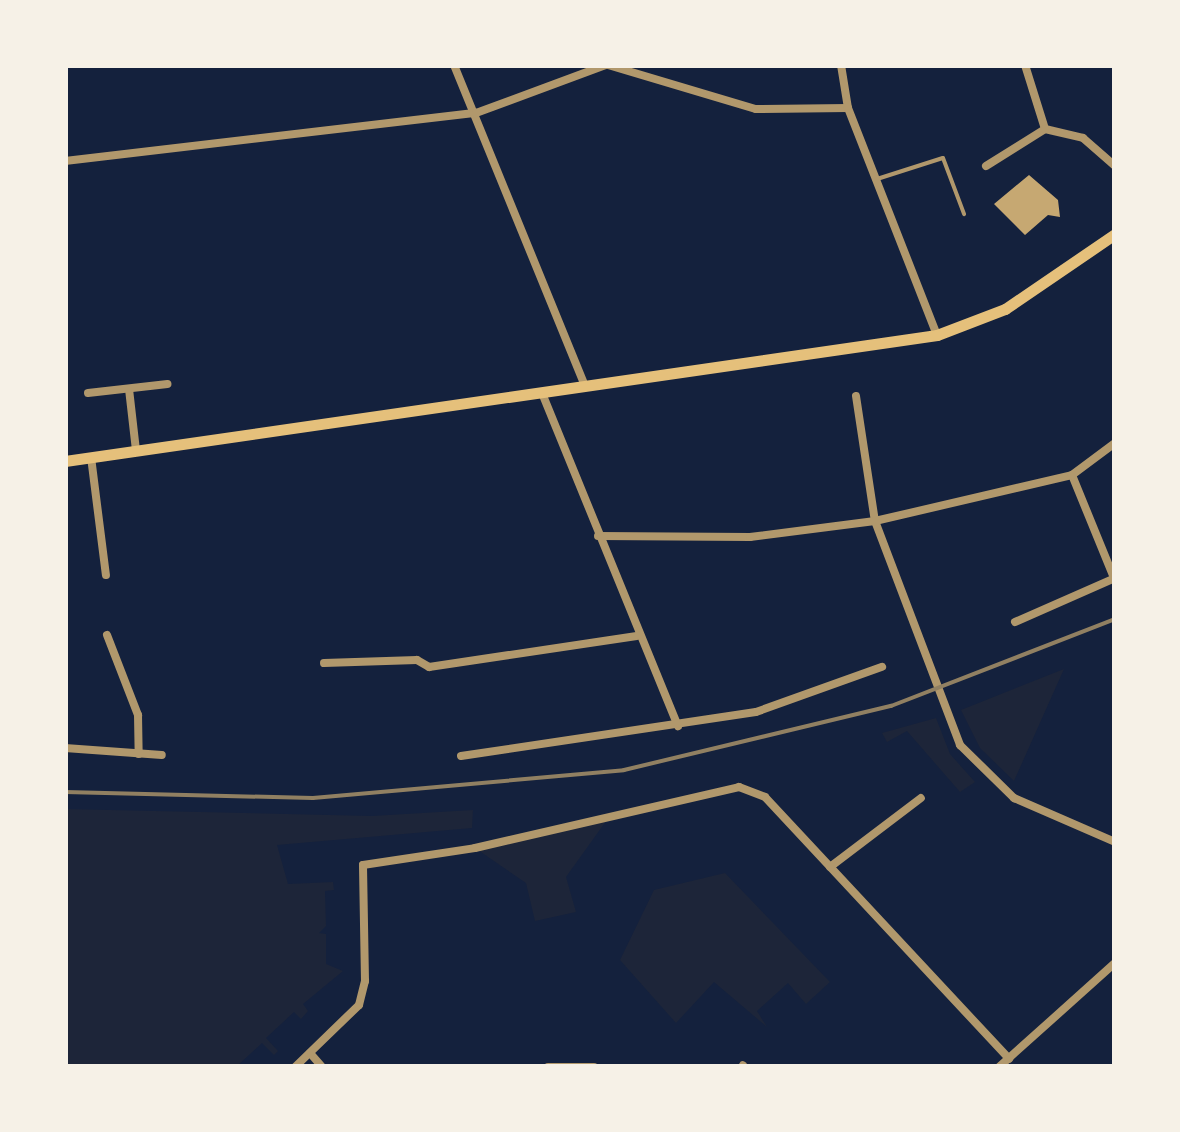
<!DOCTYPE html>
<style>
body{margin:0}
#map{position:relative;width:1180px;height:1132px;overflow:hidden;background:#14213d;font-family:Helvetica,sans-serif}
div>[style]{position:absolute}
.green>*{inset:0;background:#1d2539}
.building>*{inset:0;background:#c6a872}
.service>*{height:4px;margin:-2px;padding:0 2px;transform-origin:2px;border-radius:2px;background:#b1986c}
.minor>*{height:8px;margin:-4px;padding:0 4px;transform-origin:4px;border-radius:4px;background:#b1986c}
.primary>*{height:11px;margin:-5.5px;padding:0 5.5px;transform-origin:5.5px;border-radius:5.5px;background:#e5c07b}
.rail>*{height:4px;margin:-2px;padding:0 2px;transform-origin:2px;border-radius:2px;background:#918062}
span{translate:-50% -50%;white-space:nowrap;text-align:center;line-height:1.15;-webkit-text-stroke:9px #f6f1e7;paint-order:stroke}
.frame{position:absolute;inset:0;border:68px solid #f6f1e7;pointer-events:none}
</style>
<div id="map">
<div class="green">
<div style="clip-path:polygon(1064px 669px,1014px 781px,980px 748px,961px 710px)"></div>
<div style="clip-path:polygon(936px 718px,950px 754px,975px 782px,960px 792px,907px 731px,887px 742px,882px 733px)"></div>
<div style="clip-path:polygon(65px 809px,372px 816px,473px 810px,472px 828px,277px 845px,288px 884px,333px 882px,334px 890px,325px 891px,326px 926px,319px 933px,326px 934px,326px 964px,343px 971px,303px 1004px,308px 1011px,301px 1019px,294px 1012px,266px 1038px,278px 1051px,274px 1055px,262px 1043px,236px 1067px,65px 1067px)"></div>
<div style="clip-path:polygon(609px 817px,566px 877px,576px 912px,535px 921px,526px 883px,475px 848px)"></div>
<div style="clip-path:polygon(725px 873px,830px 982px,806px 1004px,788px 983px,757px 1011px,767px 1027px,714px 982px,676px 1023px,620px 960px,654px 890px)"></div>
</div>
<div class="building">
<div style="clip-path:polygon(1029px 175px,1058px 200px,1060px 217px,1048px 215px,1025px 235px,994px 204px)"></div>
</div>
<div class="service">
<div style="left:877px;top:179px;width:69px;rotate:-17.7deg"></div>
<div style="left:943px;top:158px;width:60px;rotate:69.4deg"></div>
</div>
<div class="minor">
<div style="left:454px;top:65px;width:347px;rotate:67.8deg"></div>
<div style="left:608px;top:65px;width:154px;rotate:16.6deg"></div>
<div style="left:756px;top:109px;width:92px;rotate:-0.6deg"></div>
<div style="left:841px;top:65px;width:44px;rotate:80.8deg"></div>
<div style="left:848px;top:108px;width:244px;rotate:68.6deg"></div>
<div style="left:1025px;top:65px;width:67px;rotate:72.6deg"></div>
<div style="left:65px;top:161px;width:414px;rotate:-6.7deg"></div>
<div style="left:476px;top:113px;width:139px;rotate:-20.3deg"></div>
<div style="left:986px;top:166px;width:70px;rotate:-32.1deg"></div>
<div style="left:1045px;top:129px;width:39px;rotate:13deg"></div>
<div style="left:1083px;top:138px;width:43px;rotate:41.2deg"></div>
<div style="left:129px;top:389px;width:61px;rotate:83.5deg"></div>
<div style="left:88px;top:393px;width:80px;rotate:-6.5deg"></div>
<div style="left:542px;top:393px;width:360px;rotate:67.8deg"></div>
<div style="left:856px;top:396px;width:126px;rotate:81.4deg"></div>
<div style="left:875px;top:521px;width:240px;rotate:69.2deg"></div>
<div style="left:960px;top:745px;width:76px;rotate:44.5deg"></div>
<div style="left:1014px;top:798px;width:110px;rotate:23.5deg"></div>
<div style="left:91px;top:457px;width:119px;rotate:82.8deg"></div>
<div style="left:1072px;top:475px;width:111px;rotate:67.8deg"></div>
<div style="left:598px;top:536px;width:152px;rotate:0.4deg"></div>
<div style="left:750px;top:537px;width:126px;rotate:-7.3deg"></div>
<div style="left:875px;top:521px;width:202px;rotate:-13.1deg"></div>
<div style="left:1072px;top:475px;width:54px;rotate:-36.7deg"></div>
<div style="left:1015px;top:622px;width:109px;rotate:-23.7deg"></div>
<div style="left:107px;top:635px;width:86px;rotate:68.8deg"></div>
<div style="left:138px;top:715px;width:39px;rotate:89deg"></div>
<div style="left:324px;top:663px;width:93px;rotate:-1.8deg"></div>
<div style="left:417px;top:660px;width:14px;rotate:30deg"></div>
<div style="left:429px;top:667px;width:210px;rotate:-8.5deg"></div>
<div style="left:65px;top:748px;width:97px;rotate:4.1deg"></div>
<div style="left:461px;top:756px;width:298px;rotate:-8.5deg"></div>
<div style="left:756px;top:712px;width:134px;rotate:-19.7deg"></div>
<div style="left:830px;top:867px;width:114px;rotate:-37.2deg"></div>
<div style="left:310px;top:1053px;width:18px;rotate:49deg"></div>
<div style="left:295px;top:1067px;width:89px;rotate:-44.1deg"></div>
<div style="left:359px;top:1005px;width:25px;rotate:-76deg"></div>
<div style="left:365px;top:981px;width:116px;rotate:-91deg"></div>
<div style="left:363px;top:865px;width:113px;rotate:-8.6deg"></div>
<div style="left:475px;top:848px;width:271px;rotate:-13deg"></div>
<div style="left:739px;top:787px;width:28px;rotate:21deg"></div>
<div style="left:765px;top:797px;width:358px;rotate:47deg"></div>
<div style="left:548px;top:1067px;width:46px"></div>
<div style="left:742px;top:1067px;width:2px;rotate:-63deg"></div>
<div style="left:999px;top:1067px;width:156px;rotate:-41.9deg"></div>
</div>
<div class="primary">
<div style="left:65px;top:461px;width:881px;rotate:-8.22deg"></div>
<div style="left:937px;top:335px;width:73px;rotate:-20.9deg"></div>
<div style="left:1005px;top:309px;width:133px;rotate:-34.3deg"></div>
</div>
<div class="rail">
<div style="left:65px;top:792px;width:248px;rotate:1.4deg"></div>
<div style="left:313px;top:798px;width:312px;rotate:-5.1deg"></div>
<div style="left:624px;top:770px;width:275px;rotate:-13.5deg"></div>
<div style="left:891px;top:706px;width:240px;rotate:-21.2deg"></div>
</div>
<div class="frame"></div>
</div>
